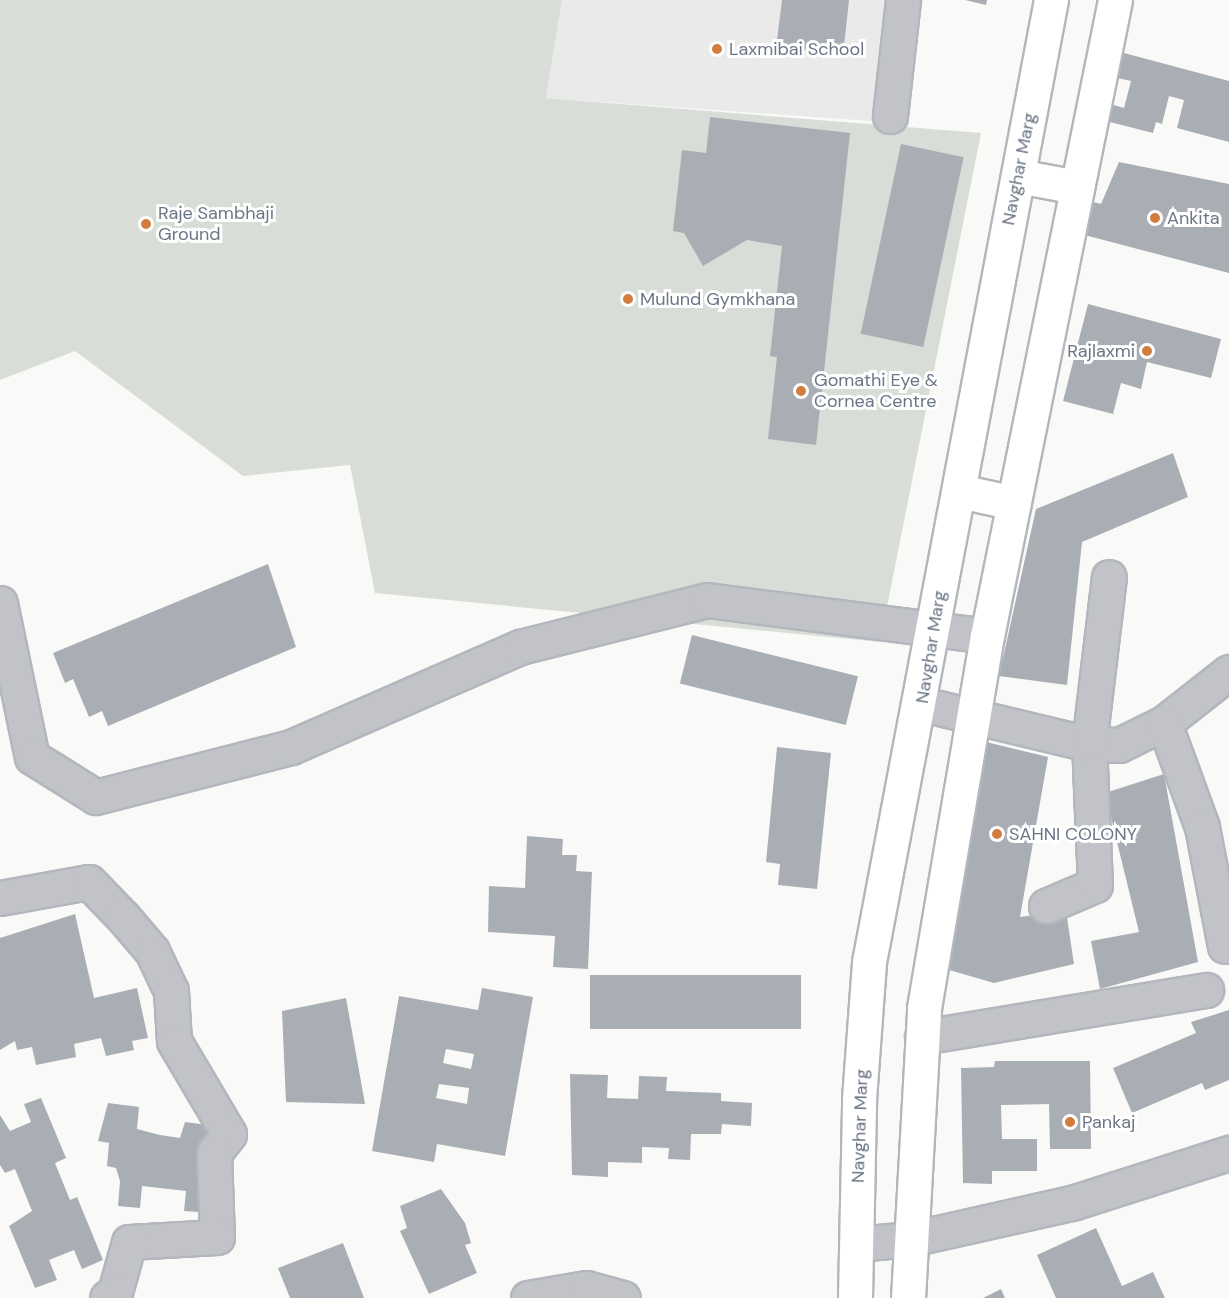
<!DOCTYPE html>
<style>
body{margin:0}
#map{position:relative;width:1229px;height:1298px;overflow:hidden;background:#f9f9f7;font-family:"DM Sans",sans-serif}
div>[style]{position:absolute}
.built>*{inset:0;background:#eaeaea}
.green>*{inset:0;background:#d8ddd7}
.building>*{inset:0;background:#a9aeb5;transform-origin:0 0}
.roads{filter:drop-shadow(2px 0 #b3b7bd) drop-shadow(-2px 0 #b3b7bd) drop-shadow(0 2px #b3b7bd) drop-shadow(0 -2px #b3b7bd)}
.street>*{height:33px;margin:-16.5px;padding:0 16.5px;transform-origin:16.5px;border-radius:16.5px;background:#c1c3c8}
.secondary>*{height:33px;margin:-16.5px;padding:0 16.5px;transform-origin:16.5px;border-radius:16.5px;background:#fff}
.dots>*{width:16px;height:16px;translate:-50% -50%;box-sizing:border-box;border:3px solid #fff;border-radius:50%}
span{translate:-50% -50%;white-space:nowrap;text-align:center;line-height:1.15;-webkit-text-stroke:6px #fff;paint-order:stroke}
.poi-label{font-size:18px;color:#6b7585}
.left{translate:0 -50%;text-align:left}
.right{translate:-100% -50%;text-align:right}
.street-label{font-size:18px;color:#6b7585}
</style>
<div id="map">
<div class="built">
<div style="clip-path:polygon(562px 0,887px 0,871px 121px,546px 98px)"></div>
</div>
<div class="green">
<div style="clip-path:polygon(0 0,562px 0,546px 98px,981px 133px,880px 642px,375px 593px,350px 465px,243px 476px,75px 351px,0 380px)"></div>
</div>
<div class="building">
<div style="clip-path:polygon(782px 0,849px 0,843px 55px,776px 48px)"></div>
<div style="clip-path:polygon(965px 0,987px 0,986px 5px)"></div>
<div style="clip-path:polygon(1124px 53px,1229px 81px,1229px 142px,1177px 128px,1184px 100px,1169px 96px,1162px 124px,1156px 122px,1153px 133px,1106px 121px,1110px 104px,1124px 108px,1131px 81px,1117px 78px)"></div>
<div style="clip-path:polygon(710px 117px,850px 133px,816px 445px,768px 439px,777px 357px,770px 356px,782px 246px,747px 240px,703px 266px,684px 233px,673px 231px,682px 150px,706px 153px)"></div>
<div style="left:901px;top:144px;width:64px;height:194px;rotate:12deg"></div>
<div style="clip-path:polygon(1119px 162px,1229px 184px,1229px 273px,1077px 233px,1086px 200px,1101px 204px)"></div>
<div style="clip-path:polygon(1088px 304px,1221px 339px,1211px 378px,1147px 362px,1141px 389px,1121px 383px,1113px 414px,1063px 401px)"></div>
<div style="clip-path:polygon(1173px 453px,1188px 497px,1082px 542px,1067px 685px,999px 676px,1036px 509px)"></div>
<div style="clip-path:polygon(268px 564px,296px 647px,108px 726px,102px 711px,89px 717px,73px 679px,65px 683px,53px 653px)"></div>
<div style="left:692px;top:635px;width:171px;height:50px;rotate:14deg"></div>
<div style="clip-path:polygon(978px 740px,1048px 757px,1020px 917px,1066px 911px,1074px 964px,994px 983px,932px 965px)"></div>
<div style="clip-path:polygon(777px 747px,831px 753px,817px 889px,778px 885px,780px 864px,766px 862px)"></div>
<div style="clip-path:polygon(1164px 774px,1198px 962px,1100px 989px,1091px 941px,1139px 932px,1105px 793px)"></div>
<div style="clip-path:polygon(527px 836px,563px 839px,562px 855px,577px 855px,576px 871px,592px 872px,588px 969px,553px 967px,555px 936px,488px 932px,489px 886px,525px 888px)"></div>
<div style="clip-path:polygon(75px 914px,94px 998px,137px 988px,148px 1038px,132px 1041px,134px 1050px,106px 1056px,101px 1038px,74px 1044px,76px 1057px,36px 1065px,32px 1047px,17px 1050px,15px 1041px,0 1050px,0 938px)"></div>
<div style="left:590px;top:975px;width:211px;height:54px"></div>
<div style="clip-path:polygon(evenodd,482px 988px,533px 997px,505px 1156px,437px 1144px,434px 1162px,372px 1151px,399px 996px,478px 1010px,482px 988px,446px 1049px,474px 1054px,471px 1069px,443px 1063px,446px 1049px,482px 988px,439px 1084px,469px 1088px,467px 1104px,436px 1098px,439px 1084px)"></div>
<div style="clip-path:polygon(346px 998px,365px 1104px,286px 1102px,282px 1011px)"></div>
<div style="clip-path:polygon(1229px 1010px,1229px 1080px,1205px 1090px,1202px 1083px,1132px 1113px,1113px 1068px,1196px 1033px,1191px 1022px)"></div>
<div style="clip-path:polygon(995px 1061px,1090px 1061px,1091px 1149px,1050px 1149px,1049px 1104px,1001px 1105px,1002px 1139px,1037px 1139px,1037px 1171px,992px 1171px,992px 1184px,963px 1183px,961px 1068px,994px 1067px)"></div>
<div style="clip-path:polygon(570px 1074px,608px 1075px,607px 1098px,638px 1099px,639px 1076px,667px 1077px,666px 1091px,721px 1093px,721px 1101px,752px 1103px,751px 1126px,722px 1124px,721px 1134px,691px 1134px,690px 1160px,668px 1159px,669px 1148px,642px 1147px,642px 1163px,608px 1162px,608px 1177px,572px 1175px)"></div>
<div style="clip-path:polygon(41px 1098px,66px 1158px,55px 1163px,70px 1200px,77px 1197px,103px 1260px,82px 1269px,74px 1250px,49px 1260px,57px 1280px,35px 1288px,9px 1226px,32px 1211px,15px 1169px,5px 1173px,0 1165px,0 1115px,10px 1131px,31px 1122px,24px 1104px)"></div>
<div style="clip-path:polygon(108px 1103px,139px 1107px,137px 1129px,160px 1135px,180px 1138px,185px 1122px,215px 1126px,206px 1137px,198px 1212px,184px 1211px,186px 1191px,142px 1186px,140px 1208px,118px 1206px,120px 1181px,116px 1168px,107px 1166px,109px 1143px,98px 1141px)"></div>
<div style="clip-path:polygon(441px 1189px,465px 1223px,471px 1243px,465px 1245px,477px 1273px,429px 1294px,400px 1231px,407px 1228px,400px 1206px)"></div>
<div style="clip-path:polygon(1096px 1228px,1122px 1286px,1153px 1272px,1165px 1298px,1056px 1298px,1037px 1255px)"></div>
<div style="clip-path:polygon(343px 1243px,364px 1298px,290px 1298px,278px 1268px)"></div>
<div style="clip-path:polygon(1001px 1289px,1005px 1298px,983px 1298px)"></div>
</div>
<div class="roads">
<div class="street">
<div style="left:890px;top:116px;width:117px;rotate:-83.6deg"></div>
<div style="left:0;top:603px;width:157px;rotate:78.3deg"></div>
<div style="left:32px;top:757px;width:75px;rotate:32deg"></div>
<div style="left:96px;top:797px;width:201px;rotate:-14.4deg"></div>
<div style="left:291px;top:747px;width:250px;rotate:-23.6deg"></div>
<div style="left:520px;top:647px;width:193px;rotate:-14.1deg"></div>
<div style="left:707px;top:600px;width:282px;rotate:7.3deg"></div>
<div style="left:922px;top:704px;width:172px;rotate:13.5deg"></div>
<div style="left:1089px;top:744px;width:30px;rotate:2deg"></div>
<div style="left:1119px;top:745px;width:50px;rotate:-26.1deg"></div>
<div style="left:1164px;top:723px;width:83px;rotate:-38.1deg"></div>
<div style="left:1164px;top:723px;width:111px;rotate:69.9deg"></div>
<div style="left:1202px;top:827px;width:121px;rotate:79.1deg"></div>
<div style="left:0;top:898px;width:90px;rotate:-10.2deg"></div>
<div style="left:89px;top:882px;width:49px;rotate:45.8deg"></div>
<div style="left:123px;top:917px;width:45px;rotate:49.5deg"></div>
<div style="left:152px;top:951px;width:44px;rotate:64.6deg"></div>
<div style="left:171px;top:991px;width:50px;rotate:86.6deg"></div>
<div style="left:174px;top:1041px;width:108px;rotate:59.4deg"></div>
<div style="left:229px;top:1134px;width:24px;rotate:128deg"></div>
<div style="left:214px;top:1153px;width:84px;rotate:88deg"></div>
<div style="left:217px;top:1237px;width:88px;rotate:176.7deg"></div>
<div style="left:129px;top:1242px;width:52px;rotate:105.6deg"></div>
<div style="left:115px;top:1292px;width:10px;rotate:143deg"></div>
<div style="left:1046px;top:906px;width:53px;rotate:-23.2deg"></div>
<div style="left:1095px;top:885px;width:141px;rotate:-92.4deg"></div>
<div style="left:1089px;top:744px;width:168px;rotate:-83.2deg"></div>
<div style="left:922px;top:1037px;width:288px;rotate:-9.4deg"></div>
<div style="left:856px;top:1244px;width:55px;rotate:-5.2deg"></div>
<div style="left:911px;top:1239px;width:168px;rotate:-12.7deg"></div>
<div style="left:1075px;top:1202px;width:162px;rotate:-17.7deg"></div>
<div style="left:528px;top:1298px;width:59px;rotate:-9.8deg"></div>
<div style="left:586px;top:1288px;width:38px;rotate:15deg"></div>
</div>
<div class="secondary">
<div style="left:1018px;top:176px;width:60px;rotate:10.6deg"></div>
<div style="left:959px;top:491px;width:56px;rotate:12.3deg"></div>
<div style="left:855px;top:1298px;width:199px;rotate:-88.8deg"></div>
<div style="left:859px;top:1099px;width:137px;rotate:-85.8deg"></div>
<div style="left:869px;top:962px;width:979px;rotate:-79.29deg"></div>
<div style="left:908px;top:1298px;width:290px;rotate:-86.8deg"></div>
<div style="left:924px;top:1008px;width:377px;rotate:-80.4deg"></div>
<div style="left:987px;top:636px;width:649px;rotate:-78.62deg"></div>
</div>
</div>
<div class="dots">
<div style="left:717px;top:49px;background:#d27c3e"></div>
<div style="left:1155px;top:218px;background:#d27c3e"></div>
<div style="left:146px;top:224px;background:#d27c3e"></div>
<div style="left:628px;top:299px;background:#d27c3e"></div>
<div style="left:1147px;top:351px;background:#d27c3e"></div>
<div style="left:801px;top:391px;background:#d27c3e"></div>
<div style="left:997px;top:834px;background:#d27c3e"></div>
<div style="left:1070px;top:1122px;background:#d27c3e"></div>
</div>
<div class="poi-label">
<span class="left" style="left:729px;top:49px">Laxmibai School</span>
<span class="left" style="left:158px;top:224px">Raje Sambhaji<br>Ground</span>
<span class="left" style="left:1167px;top:218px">Ankita</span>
<span class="left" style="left:640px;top:299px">Mulund Gymkhana</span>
<span class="right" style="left:1135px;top:351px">Rajlaxmi</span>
<span class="left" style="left:814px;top:391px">Gomathi Eye &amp;<br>Cornea Centre</span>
<span class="left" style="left:1009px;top:834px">SAHNI COLONY</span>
<span class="left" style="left:1082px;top:1122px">Pankaj</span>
</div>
<div class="street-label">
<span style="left:1019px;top:169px;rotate:-79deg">Navghar Marg</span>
<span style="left:931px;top:647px;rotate:-81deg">Navghar Marg</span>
<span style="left:860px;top:1126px;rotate:-88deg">Navghar Marg</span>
</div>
</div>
